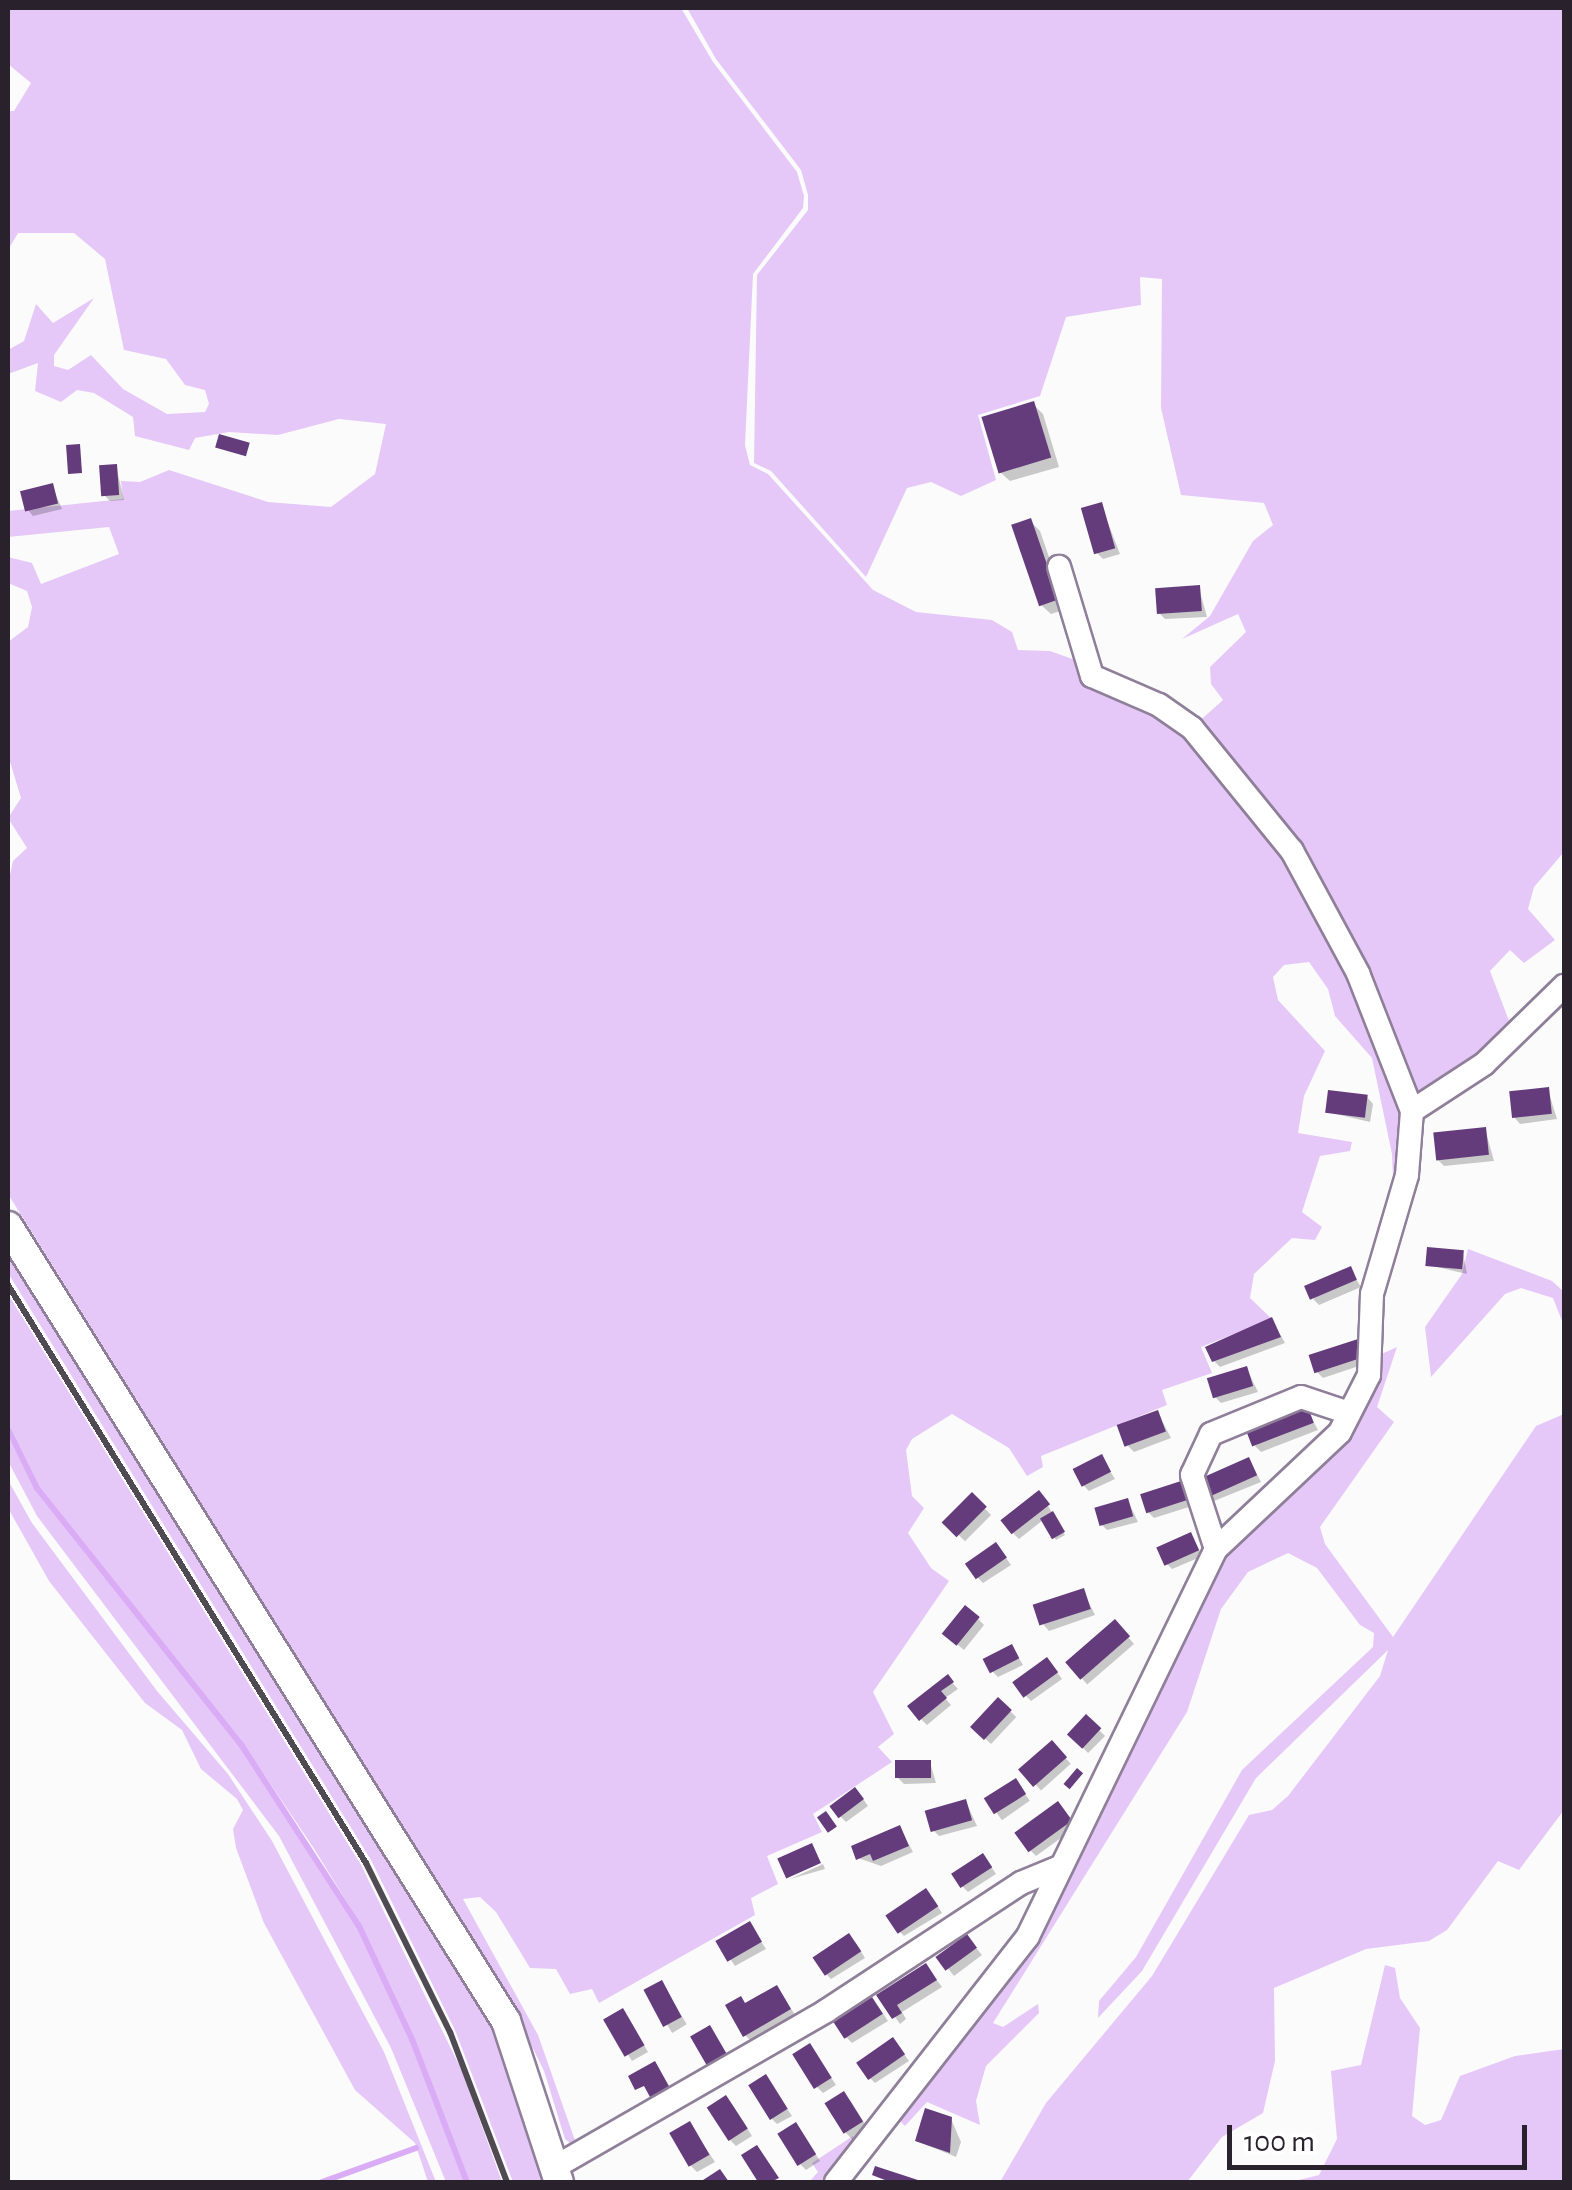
<!DOCTYPE html>
<style>
body{margin:0}
#map{position:relative;width:1572px;height:2190px;overflow:hidden;background:#fbfbfb;font-family:"Alegreya Sans",sans-serif}
div>[style]{position:absolute}
.green>*{inset:0;background:#e5c8f8}
.shadow>*{inset:0;background:#0003;transform-origin:0 0}
.stream>*{height:6px;margin:-3px;padding:0 3px;transform-origin:3px;border-radius:3px;background:#d9acf5}
.building>*{inset:0;background:#643b7b;transform-origin:0 0}
.roads{filter:drop-shadow(2px 0 #8f7f99) drop-shadow(-2px 0 #8f7f99) drop-shadow(0 2px #8f7f99) drop-shadow(0 -2px #8f7f99)}
.minor>*{height:22px;margin:-11px;padding:0 11px;transform-origin:11px;border-radius:11px;background:#fff}
.tertiary>*{height:28px;margin:-14px;padding:0 14px;transform-origin:14px;border-radius:14px;background:#fff}
.rail>*{height:6px;margin:-3px;padding:0 3px;transform-origin:3px;border-radius:3px;background:#504a53}
span{translate:-50% -50%;white-space:nowrap;text-align:center;line-height:1.15;-webkit-text-stroke:10px #fff;paint-order:stroke}
.frame{position:absolute;inset:0;border:10px solid #29222d;pointer-events:none}
.scale{position:absolute;left:1227px;top:2125px;width:300px;height:45px;box-sizing:border-box;border:5px solid #29222d;border-top:0;padding-left:12px;font-size:30px;line-height:35px;white-space:nowrap;color:#29222d;-webkit-text-stroke:8px #fff;paint-order:stroke}
</style>
<div id="map">
<div class="green">
<div style="clip-path:polygon(8px 8px,681px 8px,713px 62px,797px 172px,804px 196px,803px 208px,753px 274px,745px 445px,750px 465px,768px 474px,873px 590px,916px 612px,992px 620px,1012px 632px,1018px 650px,1050px 651px,1078px 661px,1166px 718px,1286px 854px,1330px 930px,1399px 1102px,1404px 1137px,1382px 1233px,1377px 1229px,1393px 1178px,1392px 1154px,1372px 1058px,1335px 1016px,1328px 989px,1309px 962px,1284px 965px,1273px 977px,1278px 1000px,1325px 1051px,1304px 1096px,1298px 1133px,1352px 1142px,1350px 1151px,1320px 1156px,1302px 1212px,1322px 1227px,1315px 1240px,1292px 1238px,1254px 1274px,1250px 1298px,1272px 1319px,1201px 1347px,1212px 1373px,1162px 1390px,1167px 1405px,1041px 1456px,1043px 1467px,1027px 1476px,1009px 1448px,952px 1414px,912px 1439px,906px 1450px,912px 1496px,924px 1508px,908px 1533px,931px 1568px,949px 1581px,873px 1692px,894px 1734px,878px 1747px,892px 1762px,813px 1814px,822px 1832px,767px 1856px,778px 1884px,751px 1898px,755px 1915px,599px 2003px,592px 1989px,570px 1994px,556px 1969px,530px 1968px,496px 1912px,480px 1897px,463px 1899px,538px 2035px,578px 2149px,565px 2139px,544px 2071px,502px 1985px,8px 1194px,8px 884px,13px 861px,27px 848px,8px 818px,21px 798px,8px 755px,8px 642px,28px 627px,32px 607px,27px 591px,8px 583px,8px 557px,32px 563px,41px 584px,119px 554px,109px 527px,8px 537px,8px 511px,123px 499px,121px 481px,140px 482px,169px 470px,268px 502px,331px 507px,375px 474px,386px 424px,339px 419px,278px 435px,229px 432px,195px 438px,189px 450px,135px 436px,133px 417px,94px 393px,77px 390px,61px 402px,35px 391px,38px 363px,8px 374px,8px 350px,24px 341px,36px 304px,53px 323px,94px 298px,54px 355px,54px 366px,68px 370px,91px 355px,123px 389px,167px 414px,205px 412px,209px 404px,205px 390px,185px 385px,166px 359px,124px 350px,105px 259px,74px 233px,18px 233px,8px 250px,8px 111px,14px 111px,31px 83px,8px 64px)"></div>
<div style="clip-path:polygon(687px 8px,1564px 8px,1564px 852px,1534px 887px,1528px 909px,1555px 940px,1524px 963px,1510px 950px,1490px 971px,1511px 1026px,1460px 1071px,1411px 1098px,1369px 986px,1195px 725px,1223px 700px,1211px 684px,1210px 667px,1246px 632px,1238px 614px,1182px 639px,1210px 616px,1253px 541px,1273px 525px,1264px 503px,1181px 495px,1161px 408px,1162px 279px,1140px 277px,1141px 305px,1066px 317px,1040px 396px,978px 415px,996px 480px,961px 496px,931px 482px,907px 488px,866px 577px,771px 471px,754px 463px,757px 275px,808px 210px,808px 195px,801px 170px,716px 59px)"></div>
<div style="clip-path:polygon(8px 1237px,501px 2024px,553px 2182px,513px 2182px,455px 2030px,371px 1860px,8px 1273px)"></div>
<div style="clip-path:polygon(1468px 1249px,1552px 1281px,1564px 1292px,1564px 1326px,1553px 1298px,1521px 1288px,1505px 1294px,1431px 1377px,1425px 1327px,1462px 1274px)"></div>
<div style="clip-path:polygon(8px 1294px,361px 1865px,462px 2071px,502px 2182px,469px 2182px,414px 2038px,361px 1925px,313px 1847px,244px 1745px,39px 1486px,8px 1422px)"></div>
<div style="clip-path:polygon(1397px 1347px,1377px 1407px,1394px 1422px,1320px 1527px,1325px 1544px,1393px 1637px,1536px 1426px,1564px 1414px,1564px 1810px,1519px 1870px,1498px 1861px,1447px 1930px,1429px 1941px,1366px 1949px,1274px 1988px,1275px 2061px,1263px 2113px,1222px 2137px,1187px 2182px,1000px 2182px,1046px 2103px,1152px 1976px,1249px 1815px,1272px 1810px,1288px 1796px,1380px 1676px,1388px 1650px,1256px 1778px,1142px 1971px,1098px 2018px,1099px 2001px,1136px 1957px,1242px 1770px,1373px 1647px,1374px 1633px,1360px 1625px,1317px 1568px,1288px 1553px,1248px 1572px,1221px 1609px,1187px 1712px,993px 2023px,1003px 2027px,1038px 2004px,1039px 2013px,986px 2066px,976px 2101px,980px 2125px,927px 2102px,905px 2126px,897px 2118px,975px 2014px,1220px 1552px,1303px 1477px,1375px 1357px)"></div>
<div style="clip-path:polygon(8px 1436px,35px 1489px,241px 1748px,357px 1927px,410px 2040px,465px 2182px,446px 2182px,391px 2048px,279px 1836px,37px 1516px,8px 1461px)"></div>
<div style="clip-path:polygon(8px 1480px,32px 1523px,157px 1691px,228px 1774px,272px 1841px,384px 2052px,436px 2182px,428px 2182px,415px 2143px,355px 2090px,264px 1923px,236px 1848px,233px 1829px,243px 1810px,237px 1799px,201px 1769px,182px 1730px,145px 1703px,49px 1581px,8px 1508px)"></div>
<div style="clip-path:polygon(1385px 1965px,1395px 1968px,1400px 1998px,1420px 2028px,1412px 2116px,1425px 2125px,1441px 2120px,1460px 2076px,1515px 2056px,1564px 2049px,1564px 2182px,1291px 2182px,1319px 2175px,1337px 2139px,1331px 2071px,1361px 2065px)"></div>
<div style="clip-path:polygon(853px 2136px,859px 2145px,827px 2182px,809px 2182px,818px 2172px,812px 2163px)"></div>
</div>
<div class="shadow">
<div style="clip-path:polygon(1033px 404px,1043px 414px,1059px 467px,1010px 481px,1000px 472px)"></div>
<div style="clip-path:polygon(116px 466px,124px 500px,110px 501px,104px 495px)"></div>
<div style="clip-path:polygon(52px 486px,62px 509px,33px 516px,27px 509px)"></div>
<div style="clip-path:polygon(1101px 505px,1120px 554px,1103px 559px,1097px 553px)"></div>
<div style="clip-path:polygon(1030px 521px,1040px 531px,1067px 609px,1051px 614px,1041px 605px)"></div>
<div style="clip-path:polygon(1199px 588px,1207px 617px,1165px 619px,1159px 613px)"></div>
<div style="clip-path:polygon(1548px 1090px,1557px 1119px,1520px 1124px,1514px 1117px)"></div>
<div style="clip-path:polygon(1367px 1097px,1373px 1104px,1370px 1122px,1327px 1112px)"></div>
<div style="clip-path:polygon(1485px 1129px,1494px 1161px,1444px 1166px,1438px 1160px)"></div>
<div style="clip-path:polygon(1463px 1253px,1467px 1274px,1428px 1265px)"></div>
<div style="clip-path:polygon(1350px 1269px,1361px 1287px,1319px 1305px,1313px 1299px)"></div>
<div style="clip-path:polygon(1272px 1320px,1285px 1343px,1220px 1367px,1214px 1361px)"></div>
<div style="clip-path:polygon(1357px 1342px,1368px 1363px,1323px 1378px,1317px 1372px)"></div>
<div style="clip-path:polygon(1247px 1369px,1258px 1392px,1221px 1403px,1215px 1397px)"></div>
<div style="clip-path:polygon(1306px 1408px,1318px 1430px,1261px 1452px,1255px 1446px)"></div>
<div style="clip-path:polygon(1158px 1413px,1171px 1438px,1134px 1452px,1128px 1446px)"></div>
<div style="clip-path:polygon(1101px 1457px,1115px 1479px,1089px 1491px,1083px 1485px)"></div>
<div style="clip-path:polygon(1249px 1459px,1261px 1482px,1214px 1501px,1208px 1495px)"></div>
<div style="clip-path:polygon(1180px 1484px,1192px 1506px,1154px 1518px,1148px 1512px)"></div>
<div style="left:972px;top:1496px;width:27px;height:37px;rotate:45deg"></div>
<div style="clip-path:polygon(1044px 1499px,1065px 1535px,1056px 1540px,1043px 1520px,1019px 1539px,1013px 1533px)"></div>
<div style="clip-path:polygon(1128px 1501px,1138px 1522px,1107px 1530px,1101px 1524px)"></div>
<div style="clip-path:polygon(1190px 1535px,1203px 1556px,1172px 1569px,1166px 1563px)"></div>
<div style="clip-path:polygon(1001px 1551px,1011px 1565px,983px 1583px,977px 1577px)"></div>
<div style="clip-path:polygon(1083px 1591px,1095px 1615px,1049px 1631px,1043px 1624px)"></div>
<div style="clip-path:polygon(978px 1619px,984px 1625px,964px 1650px,952px 1640px)"></div>
<div style="left:1115px;top:1622px;width:29px;height:62px;rotate:49deg"></div>
<div style="clip-path:polygon(1012px 1647px,1023px 1665px,998px 1677px,992px 1671px)"></div>
<div style="clip-path:polygon(1053px 1667px,1062px 1679px,1031px 1701px,1025px 1695px)"></div>
<div style="clip-path:polygon(947px 1677px,958px 1689px,945px 1698px,951px 1705px,927px 1725px,921px 1719px)"></div>
<div style="left:998px;top:1700px;width:25px;height:37px;rotate:43deg"></div>
<div style="left:1086px;top:1717px;width:27px;height:24px;rotate:45deg"></div>
<div style="left:1052px;top:1743px;width:28px;height:40px;rotate:48deg"></div>
<div style="clip-path:polygon(930px 1762px,936px 1783px,904px 1784px,898px 1778px)"></div>
<div style="left:1016px;top:1781px;width:24px;height:34px;rotate:55deg"></div>
<div style="clip-path:polygon(861px 1796px,868px 1806px,846px 1822px,840px 1816px)"></div>
<div style="clip-path:polygon(966px 1802px,977px 1826px,939px 1836px,933px 1830px)"></div>
<div style="clip-path:polygon(1063px 1810px,1076px 1827px,1036px 1856px,1030px 1850px)"></div>
<div style="clip-path:polygon(900px 1828px,913px 1852px,881px 1866px,858px 1858px)"></div>
<div style="clip-path:polygon(988px 1862px,996px 1874px,968px 1892px,962px 1886px)"></div>
<div style="clip-path:polygon(823px 1864px,825px 1869px,790px 1879px)"></div>
<div style="clip-path:polygon(932px 1897px,942px 1913px,904px 1936px,898px 1930px)"></div>
<div style="clip-path:polygon(749px 1924px,766px 1949px,735px 1966px,718px 1941px)"></div>
<div style="clip-path:polygon(855px 1942px,865px 1958px,831px 1979px,825px 1973px)"></div>
<div style="clip-path:polygon(972px 1943px,982px 1955px,954px 1976px,939px 1957px)"></div>
<div style="clip-path:polygon(926px 1966px,942px 1987px,902px 2012px,906px 2019px,900px 2024px,880px 1996px)"></div>
<div style="left:662px;top:1983px;width:48px;height:17px;rotate:59deg"></div>
<div style="clip-path:polygon(782px 1994px,795px 2015px,751px 2041px,745px 2035px,746px 2005px)"></div>
<div style="clip-path:polygon(878px 2006px,888px 2021px,852px 2043px,846px 2037px)"></div>
<div style="clip-path:polygon(628px 2017px,648px 2052px,632px 2061px,606px 2020px)"></div>
<div style="clip-path:polygon(898px 2046px,909px 2061px,875px 2083px,869px 2077px)"></div>
<div style="clip-path:polygon(815px 2053px,836px 2085px,823px 2093px,817px 2087px)"></div>
<div style="clip-path:polygon(766px 2077px,792px 2116px,777px 2124px,771px 2118px)"></div>
<div style="clip-path:polygon(850px 2100px,868px 2129px,852px 2139px,846px 2133px)"></div>
<div style="clip-path:polygon(732px 2104px,752px 2136px,736px 2146px,730px 2140px)"></div>
<div style="clip-path:polygon(951px 2119px,961px 2142px,956px 2157px,917px 2141px)"></div>
<div style="clip-path:polygon(690px 2124px,715px 2162px,697px 2172px,691px 2166px)"></div>
<div style="clip-path:polygon(801px 2131px,820px 2161px,806px 2170px,800px 2164px)"></div>
</div>
<div class="stream">
<div style="left:8px;top:1429px;width:66px;rotate:63.8deg"></div>
<div style="left:37px;top:1488px;width:330px;rotate:51.5deg"></div>
<div style="left:242px;top:1746px;width:215px;rotate:57deg"></div>
<div style="left:359px;top:1926px;width:125px;rotate:64.9deg"></div>
<div style="left:412px;top:2039px;width:153px;rotate:69deg"></div>
<div style="left:322px;top:2182px;width:100px;rotate:-19.9deg"></div>
</div>
<div class="building">
<div style="left:1034px;top:401px;width:59px;height:55px;rotate:73deg"></div>
<div style="left:219px;top:434px;width:32px;height:14px;rotate:16deg"></div>
<div style="left:80px;top:444px;width:29px;height:14px;rotate:86deg"></div>
<div style="left:117px;top:464px;width:31px;height:18px;rotate:86deg"></div>
<div style="left:53px;top:483px;width:21px;height:34px;rotate:76deg"></div>
<div style="left:1102px;top:502px;width:48px;height:22px;rotate:74deg"></div>
<div style="left:1031px;top:518px;width:86px;height:21px;rotate:71deg"></div>
<div style="left:1200px;top:585px;width:26px;height:45px;rotate:86deg"></div>
<div style="left:1549px;top:1087px;width:27px;height:40px;rotate:84deg"></div>
<div style="left:1328px;top:1090px;width:40px;height:23px;rotate:7deg"></div>
<div style="left:1486px;top:1127px;width:28px;height:53px;rotate:84deg"></div>
<div style="left:1427px;top:1247px;width:37px;height:19px;rotate:5deg"></div>
<div style="left:1351px;top:1266px;width:15px;height:51px;rotate:67deg"></div>
<div style="clip-path:polygon(1272px 1317px,1281px 1337px,1212px 1362px,1205px 1347px)"></div>
<div style="left:1358px;top:1339px;width:19px;height:52px;rotate:72deg"></div>
<div style="left:1247px;top:1366px;width:21px;height:42px;rotate:73deg"></div>
<div style="left:1307px;top:1405px;width:19px;height:66px;rotate:69deg"></div>
<div style="left:1158px;top:1410px;width:23px;height:44px;rotate:70deg"></div>
<div style="left:1102px;top:1454px;width:20px;height:33px;rotate:63deg"></div>
<div style="left:1249px;top:1457px;width:20px;height:55px;rotate:66deg"></div>
<div style="left:1181px;top:1481px;width:20px;height:43px;rotate:72deg"></div>
<div style="left:1039px;top:1490px;width:18px;height:49px;rotate:52deg"></div>
<div style="left:972px;top:1492px;width:21px;height:43px;rotate:45deg"></div>
<div style="left:1128px;top:1498px;width:19px;height:35px;rotate:74deg"></div>
<div style="left:1053px;top:1511px;width:24px;height:15px;rotate:60deg"></div>
<div style="left:1191px;top:1532px;width:20px;height:38px;rotate:66deg"></div>
<div style="left:996px;top:1542px;width:19px;height:38px;rotate:55deg"></div>
<div style="left:1084px;top:1588px;width:22px;height:54px;rotate:72deg"></div>
<div style="left:965px;top:1605px;width:19px;height:37px;rotate:39deg"></div>
<div style="left:1115px;top:1619px;width:23px;height:66px;rotate:49deg"></div>
<div style="left:1012px;top:1644px;width:16px;height:33px;rotate:63deg"></div>
<div style="left:1047px;top:1657px;width:19px;height:43px;rotate:54deg"></div>
<div style="clip-path:polygon(948px 1674px,954px 1682px,941px 1691px,947px 1698px,919px 1721px,907px 1706px)"></div>
<div style="left:998px;top:1697px;width:19px;height:41px;rotate:43deg"></div>
<div style="left:1086px;top:1714px;width:21px;height:28px;rotate:43deg"></div>
<div style="left:1052px;top:1740px;width:23px;height:45px;rotate:49deg"></div>
<div style="left:931px;top:1760px;width:18px;height:36px;rotate:90deg"></div>
<div style="left:1077px;top:1768px;width:8px;height:21px;rotate:40deg"></div>
<div style="left:1016px;top:1778px;width:19px;height:38px;rotate:58deg"></div>
<div style="left:855px;top:1787px;width:15px;height:32px;rotate:53deg"></div>
<div style="left:966px;top:1799px;width:22px;height:43px;rotate:74deg"></div>
<div style="left:1058px;top:1801px;width:24px;height:54px;rotate:54deg"></div>
<div style="left:826px;top:1811px;width:19px;height:11px;rotate:55deg"></div>
<div style="clip-path:polygon(900px 1825px,909px 1846px,873px 1861px,870px 1854px,856px 1860px,851px 1846px)"></div>
<div style="left:812px;top:1843px;width:22px;height:38px;rotate:66deg"></div>
<div style="left:983px;top:1853px;width:17px;height:38px;rotate:57deg"></div>
<div style="left:926px;top:1888px;width:22px;height:49px;rotate:56deg"></div>
<div style="left:750px;top:1921px;width:24px;height:40px;rotate:60deg"></div>
<div style="left:849px;top:1933px;width:22px;height:44px;rotate:56deg"></div>
<div style="left:967px;top:1934px;width:17px;height:39px;rotate:54deg"></div>
<div style="clip-path:polygon(926px 1963px,937px 1980px,897px 2005px,902px 2013px,892px 2019px,876px 1995px)"></div>
<div style="left:662px;top:1980px;width:42px;height:21px;rotate:62deg"></div>
<div style="clip-path:polygon(777px 1985px,791px 2009px,743px 2037px,725px 2005px,741px 1996px,745px 2003px)"></div>
<div style="left:872px;top:1997px;width:20px;height:46px;rotate:57deg"></div>
<div style="left:623px;top:2008px;width:43px;height:23px;rotate:60deg"></div>
<div style="left:710px;top:2025px;width:46px;height:23px;rotate:60deg"></div>
<div style="left:893px;top:2037px;width:21px;height:45px;rotate:55deg"></div>
<div style="left:810px;top:2043px;width:41px;height:21px;rotate:58deg"></div>
<div style="clip-path:polygon(655px 2061px,675px 2097px,656px 2108px,644px 2086px,635px 2090px,628px 2076px)"></div>
<div style="left:766px;top:2074px;width:41px;height:21px;rotate:58deg"></div>
<div style="left:844px;top:2091px;width:36px;height:23px;rotate:58deg"></div>
<div style="left:726px;top:2095px;width:40px;height:23px;rotate:57deg"></div>
<div style="clip-path:polygon(925px 2108px,952px 2117px,950px 2153px,915px 2141px)"></div>
<div style="left:690px;top:2121px;width:39px;height:24px;rotate:60deg"></div>
<div style="left:796px;top:2122px;width:38px;height:22px;rotate:58deg"></div>
<div style="clip-path:polygon(757px 2145px,779px 2178px,771px 2182px,758px 2182px,741px 2155px)"></div>
<div style="clip-path:polygon(875px 2166px,924px 2182px,890px 2182px,872px 2175px)"></div>
<div style="clip-path:polygon(720px 2169px,729px 2182px,700px 2182px)"></div>
</div>
<div class="roads">
<div class="minor">
<div style="left:1412px;top:1111px;width:86px;rotate:-33.1deg"></div>
<div style="left:1484px;top:1064px;width:112px;rotate:-44.3deg"></div>
<div style="left:1216px;top:1549px;width:78px;rotate:-108deg"></div>
<div style="left:1192px;top:1475px;width:45px;rotate:-65.1deg"></div>
<div style="left:1211px;top:1434px;width:97px;rotate:-22.3deg"></div>
<div style="left:1301px;top:1397px;width:51px;rotate:18.4deg"></div>
<div style="left:555px;top:2167px;width:313px;rotate:-29.9deg"></div>
<div style="left:826px;top:2011px;width:233px;rotate:-33.3deg"></div>
<div style="left:1021px;top:1883px;width:44px;rotate:-22.5deg"></div>
<div style="left:836px;top:2182px;width:312px;rotate:-52deg"></div>
<div style="left:1028px;top:1936px;width:430px;rotate:-64.1deg"></div>
<div style="left:1216px;top:1549px;width:170px;rotate:-43.3deg"></div>
<div style="left:1340px;top:1432px;width:64px;rotate:-63deg"></div>
<div style="left:1369px;top:1375px;width:81px;rotate:-87.9deg"></div>
<div style="left:1372px;top:1294px;width:124px;rotate:-73.6deg"></div>
<div style="left:1407px;top:1175px;width:64px;rotate:-85.5deg"></div>
<div style="left:1412px;top:1111px;width:148px;rotate:-111.4deg"></div>
<div style="left:1358px;top:973px;width:139px;rotate:-118.4deg"></div>
<div style="left:1292px;top:851px;width:159px;rotate:-129.1deg"></div>
<div style="left:1192px;top:728px;width:40px;rotate:-145.1deg"></div>
<div style="left:1159px;top:705px;width:73px;rotate:-156.6deg"></div>
<div style="left:1092px;top:676px;width:114px;rotate:-106.8deg"></div>
</div>
<div class="tertiary">
<div style="left:8px;top:1226px;width:938px;rotate:57.94deg"></div>
<div style="left:506px;top:2021px;width:169px;rotate:71.8deg"></div>
</div>
</div>
<div class="rail">
<div style="left:8px;top:1285px;width:680px;rotate:58.23deg"></div>
<div style="left:366px;top:1863px;width:189px;rotate:63.6deg"></div>
<div style="left:450px;top:2032px;width:160px;rotate:69.2deg"></div>
</div>
<div class="frame"></div>
<div class="scale">100 m</div>
</div>
